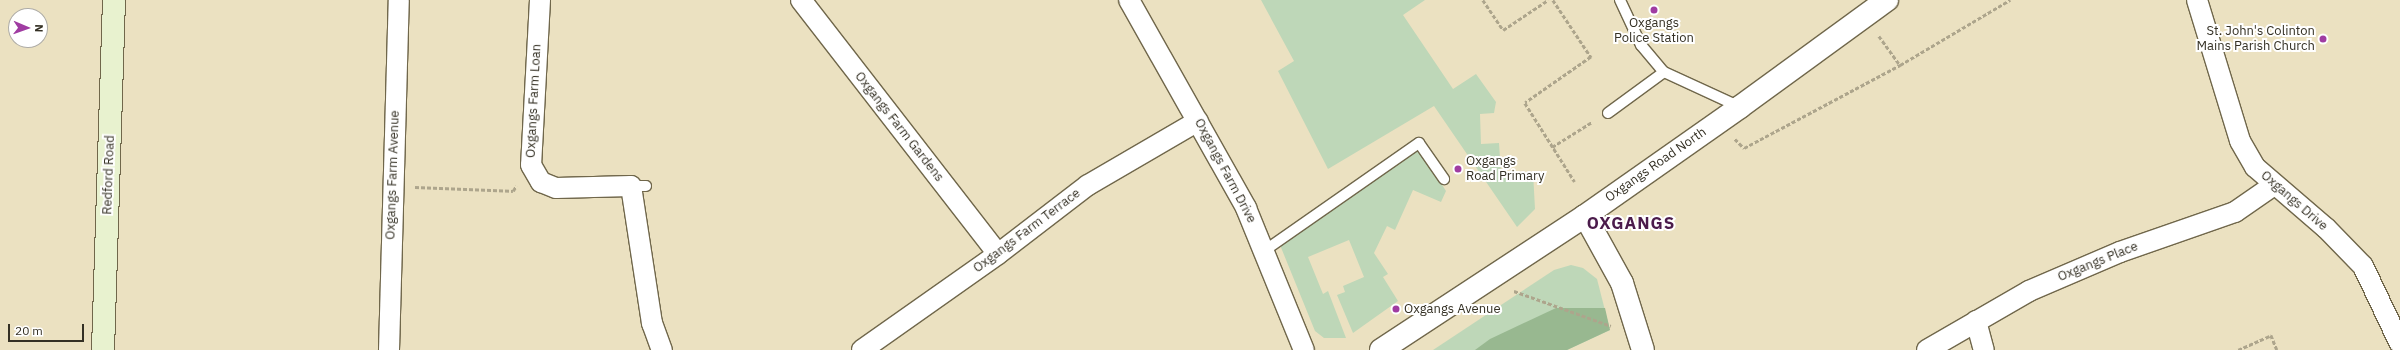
<!DOCTYPE html>
<style>
body{margin:0}
#map{position:relative;width:2400px;height:350px;overflow:hidden;background:#ebe1c1;font-family:"IBM Plex Sans",sans-serif}
div>[style]{position:absolute}
.green>*{inset:0;background:#bed7b8}
.forest>*{inset:0;background:#98b890}
.path>*{height:2.5px;margin-top:-1.25px;transform-origin:0;background:repeating-linear-gradient(90deg,#ada58c 0 4px,transparent 0 6px)}
.roads{filter:drop-shadow(1px 0 #70674b) drop-shadow(-1px 0 #70674b) drop-shadow(0 1px #70674b) drop-shadow(0 -1px #70674b)}
.service>*{height:10px;margin:-5px;padding:0 5px;transform-origin:5px;border-radius:5px;background:#fff}
.minor>*{height:20px;margin:-10px;padding:0 10px;transform-origin:10px;border-radius:10px;background:#fff}
.tertiary>*{height:22px;margin:-11px;padding:0 11px;transform-origin:11px;border-radius:11px;background:#fff}
.secondary>*{height:22px;margin:-11px;padding:0 11px;transform-origin:11px;border-radius:11px;background:#e8f2cf}
.dots>*{width:11px;height:11px;translate:-50% -50%;box-sizing:border-box;border:2px solid #fff;border-radius:50%}
span{translate:-50% -50%;white-space:nowrap;text-align:center;line-height:1.15;-webkit-text-stroke:4px #fff;paint-order:stroke}
.poi-label{font-size:13px;color:#343024}
.right{translate:-100% -50%;text-align:right}
.left{translate:0 -50%;text-align:left}
.street-label{font-size:13px;color:#343024}
.district-label{font-size:17px;color:#4b1b4b;font-weight:700;letter-spacing:1px}
.north{position:absolute;left:8px;top:8px;width:40px;height:40px;box-sizing:border-box;background:#fff;border:1px solid #aeaca7;border-radius:50%;rotate:92deg;font-size:11px;font-weight:700;line-height:16px;text-align:center;color:#343024}
.north::after{content:'';display:block;margin:auto;width:14px;height:18px;background:#a03ca2;clip-path:polygon(50% 0,100% 100%,50% 72%,0 100%)}
.scale{position:absolute;left:8px;top:324px;width:76px;height:18px;box-sizing:border-box;border:2px solid #343024;border-top:0;padding-left:5px;font-size:12px;line-height:14px;white-space:nowrap;color:#343024;-webkit-text-stroke:3px #fff;paint-order:stroke}
</style>
<div id="map">
<div class="green">
<div style="clip-path:polygon(1261px 0,1425px 0,1403px 15px,1453px 89px,1476px 74px,1496px 102px,1494px 113px,1480px 114px,1481px 144px,1499px 143px,1501px 174px,1533px 172px,1535px 209px,1517px 227px,1434px 106px,1328px 169px,1278px 71px,1294px 61px)"></div>
<div style="clip-path:polygon(1419px 149px,1446px 191px,1441px 202px,1413px 190px,1395px 230px,1387px 226px,1374px 253px,1388px 274px,1383px 277px,1398px 301px,1353px 333px,1337px 295px,1345px 292px,1343px 286px,1364px 277px,1349px 240px,1308px 257px,1323px 294px,1328px 291px,1346px 338px,1324px 338px,1315px 331px,1280px 245px)"></div>
<div style="clip-path:polygon(1571px 265px,1583px 268px,1597px 279px,1610px 330px,1567px 350px,1433px 350px,1554px 270px)"></div>
</div>
<div class="forest">
<div style="clip-path:polygon(1556px 308px,1605px 308px,1610px 330px,1567px 350px,1475px 350px,1490px 339px)"></div>
</div>
<div class="path">
<div style="left:1483px;top:0;width:36px;rotate:56deg"></div>
<div style="left:1503px;top:30px;width:54px;rotate:-33.7deg"></div>
<div style="left:1553px;top:0;width:69px;rotate:56.3deg"></div>
<div style="left:1591px;top:57px;width:80px;rotate:145.1deg"></div>
<div style="left:1525px;top:103px;width:93px;rotate:57.7deg"></div>
<div style="left:1879px;top:36px;width:36px;rotate:54deg"></div>
<div style="left:1735px;top:139px;width:13px;rotate:45deg"></div>
<div style="left:1744px;top:148px;width:177px;rotate:-28deg"></div>
<div style="left:1900px;top:65px;width:128px;rotate:-30.6deg"></div>
<div style="left:1552px;top:147px;width:47px;rotate:-32deg"></div>
<div style="left:415px;top:187px;width:98px;rotate:2.3deg"></div>
<div style="left:513px;top:191px;width:6px;rotate:-59deg"></div>
<div style="left:1514px;top:291px;width:103px;rotate:19.8deg"></div>
<div style="left:2238px;top:350px;width:36px;rotate:-24deg"></div>
<div style="left:2271px;top:335px;width:16px;rotate:68deg"></div>
</div>
<div class="roads">
<div class="service">
<div style="left:1620px;top:0;width:50px;rotate:65deg"></div>
<div style="left:1641px;top:45px;width:35px;rotate:50deg"></div>
<div style="left:1664px;top:72px;width:84px;rotate:24.7deg"></div>
<div style="left:1608px;top:113px;width:69px;rotate:-36.2deg"></div>
<div style="left:631px;top:186px;width:15px"></div>
<div style="left:1264px;top:251px;width:189px;rotate:-34.9deg"></div>
<div style="left:1419px;top:143px;width:44px;rotate:55.2deg"></div>
</div>
<div class="minor">
<div style="left:540px;top:0;width:165px;rotate:93.1deg"></div>
<div style="left:531px;top:165px;width:20px;rotate:60deg"></div>
<div style="left:541px;top:182px;width:16px;rotate:22deg"></div>
<div style="left:556px;top:188px;width:75px;rotate:-1.5deg"></div>
<div style="left:631px;top:186px;width:139px;rotate:81.3deg"></div>
<div style="left:652px;top:323px;width:29px;rotate:70deg"></div>
<div style="left:801px;top:0;width:321px;rotate:52.2deg"></div>
<div style="left:1129px;top:0;width:239px;rotate:60.6deg"></div>
<div style="left:1246px;top:208px;width:153px;rotate:67.8deg"></div>
<div style="left:2197px;top:0;width:147px;rotate:73deg"></div>
<div style="left:2240px;top:141px;width:30px;rotate:60deg"></div>
<div style="left:2255px;top:167px;width:94px;rotate:40.7deg"></div>
<div style="left:2326px;top:228px;width:53px;rotate:45.8deg"></div>
<div style="left:2363px;top:266px;width:86px;rotate:64.6deg"></div>
<div style="left:1976px;top:321px;width:30px;rotate:75deg"></div>
<div style="left:389px;top:350px;width:350px;rotate:-88.4deg"></div>
<div style="left:862px;top:350px;width:166px;rotate:-35.2deg"></div>
<div style="left:998px;top:254px;width:113px;rotate:-37.5deg"></div>
<div style="left:1088px;top:185px;width:127px;rotate:-30.2deg"></div>
<div style="left:1927px;top:350px;width:118px;rotate:-30deg"></div>
<div style="left:2029px;top:291px;width:99px;rotate:-23.2deg"></div>
<div style="left:2120px;top:252px;width:122px;rotate:-19.2deg"></div>
<div style="left:2235px;top:212px;width:47px;rotate:-34.7deg"></div>
</div>
<div class="tertiary">
<div style="left:1585px;top:216px;width:77px;rotate:61.1deg"></div>
<div style="left:1622px;top:283px;width:70px;rotate:72.6deg"></div>
<div style="left:1381px;top:350px;width:244px;rotate:-33.3deg"></div>
<div style="left:1585px;top:216px;width:189px;rotate:-35.1deg"></div>
<div style="left:1740px;top:107px;width:182px;rotate:-36.1deg"></div>
</div>
<div class="secondary">
<div style="left:103px;top:350px;width:350px;rotate:-88.2deg"></div>
</div>
</div>
<div class="dots">
<div style="left:1654px;top:10px;background:#a03ca2"></div>
<div style="left:2323px;top:39px;background:#a03ca2"></div>
<div style="left:1458px;top:169px;background:#a03ca2"></div>
<div style="left:1396px;top:309px;background:#a03ca2"></div>
</div>
<div class="poi-label">
<span style="left:1654px;top:31px">Oxgangs<br>Police Station</span>
<span class="right" style="left:2315px;top:39px">St. John's Colinton<br>Mains Parish Church</span>
<span class="left" style="left:1466px;top:169px">Oxgangs<br>Road Primary</span>
<span class="left" style="left:1404px;top:309px">Oxgangs Avenue</span>
</div>
<div class="street-label">
<span style="left:534px;top:101px;rotate:-87deg">Oxgangs Farm Loan</span>
<span style="left:899px;top:127px;rotate:52deg">Oxgangs Farm Gardens</span>
<span style="left:1656px;top:165px;rotate:-35deg">Oxgangs Road North</span>
<span style="left:1225px;top:171px;rotate:62deg">Oxgangs Farm Drive</span>
<span style="left:109px;top:175px;rotate:-88deg">Redford Road</span>
<span style="left:393px;top:175px;rotate:-88deg">Oxgangs Farm Avenue</span>
<span style="left:2294px;top:201px;rotate:41deg">Oxgangs Drive</span>
<span style="left:1027px;top:231px;rotate:-37deg">Oxgangs Farm Terrace</span>
<span style="left:2098px;top:262px;rotate:-22deg">Oxgangs Place</span>
</div>
<div class="district-label">
<span style="left:1631px;top:224px">OXGANGS</span>
</div>
<div class="north">N</div>
<div class="scale">20 m</div>
</div>
